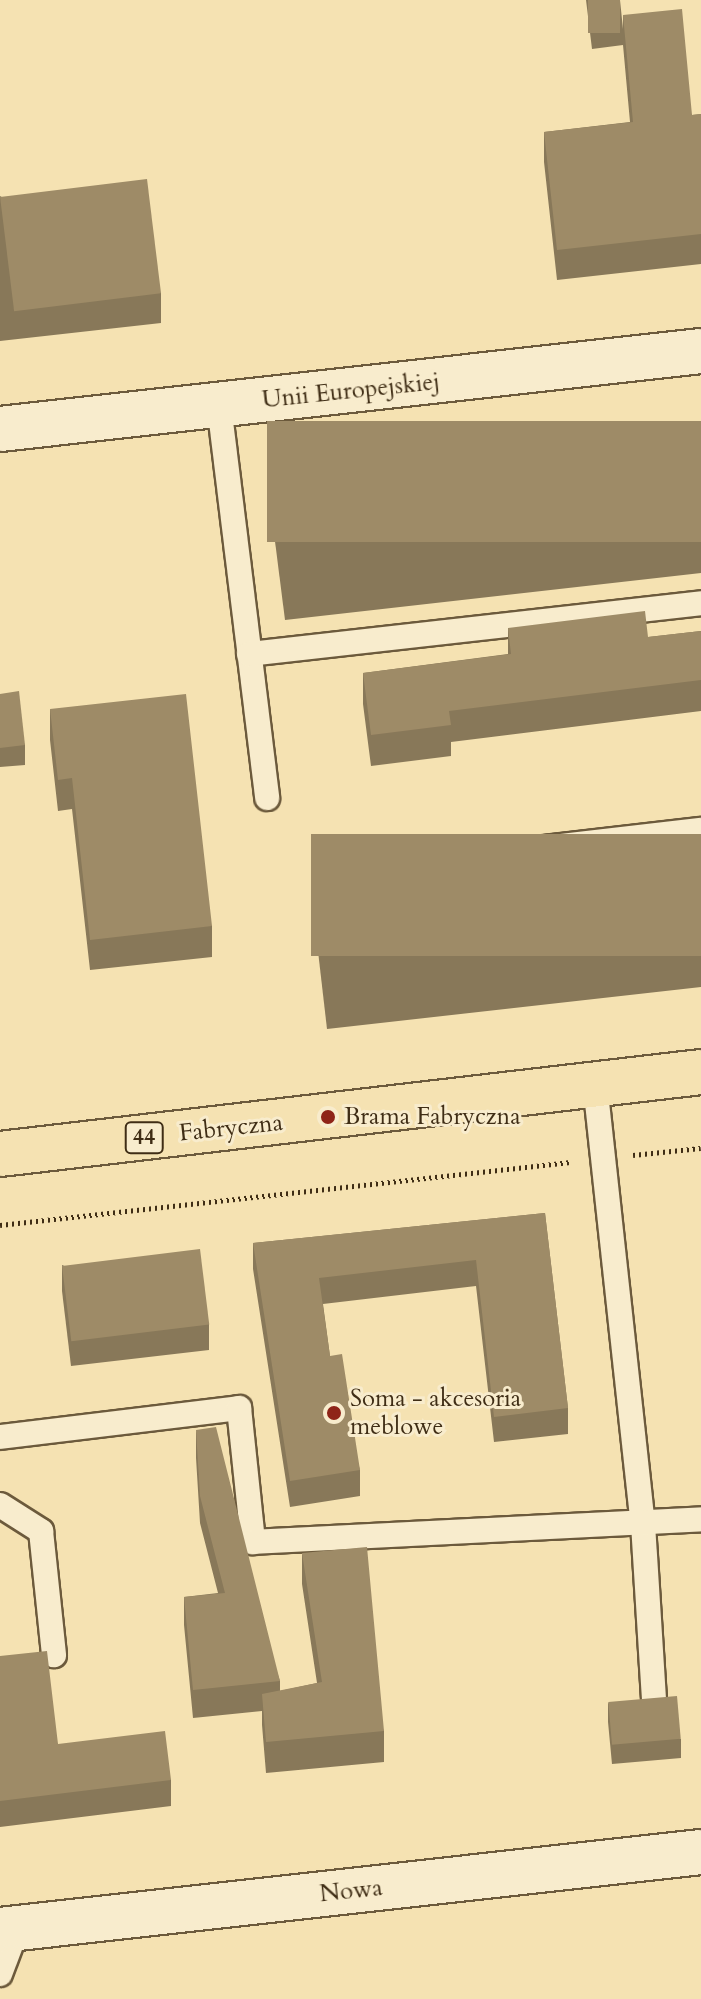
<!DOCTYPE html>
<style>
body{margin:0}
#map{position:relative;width:701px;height:1999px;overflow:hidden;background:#f5e2b2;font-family:Cardo,serif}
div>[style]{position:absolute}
.path>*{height:5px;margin-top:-2.5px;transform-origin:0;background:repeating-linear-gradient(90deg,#3f2d15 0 2px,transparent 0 6px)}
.roads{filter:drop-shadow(2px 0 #6c5a3c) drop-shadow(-2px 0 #6c5a3c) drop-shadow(0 2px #6c5a3c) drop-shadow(0 -2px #6c5a3c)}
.lane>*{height:24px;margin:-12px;padding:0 12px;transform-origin:12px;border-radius:12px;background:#f8eccd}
.street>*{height:44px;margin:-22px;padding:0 22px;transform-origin:22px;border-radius:22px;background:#f8eccd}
.primary>*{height:44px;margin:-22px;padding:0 22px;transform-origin:22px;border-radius:22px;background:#f5e2b2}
.wall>*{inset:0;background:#887859}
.building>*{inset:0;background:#9e8b67;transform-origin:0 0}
.dots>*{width:22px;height:22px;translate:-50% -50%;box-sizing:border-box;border:4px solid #f8eccd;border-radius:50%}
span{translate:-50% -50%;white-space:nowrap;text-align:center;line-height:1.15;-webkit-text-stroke:6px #f8eccd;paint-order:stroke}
.shield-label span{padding:2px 6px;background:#f8eccd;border:2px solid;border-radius:6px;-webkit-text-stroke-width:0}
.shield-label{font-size:22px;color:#3f2d15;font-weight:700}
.street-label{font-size:24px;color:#3f2d15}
.poi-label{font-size:24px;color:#3f2d15}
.left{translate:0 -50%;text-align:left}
</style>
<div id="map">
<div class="path">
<div style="left:633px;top:1155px;width:68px;rotate:-5.9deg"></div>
<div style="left:0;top:1225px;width:574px;rotate:-6.3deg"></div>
</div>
<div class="roads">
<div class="lane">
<div style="left:219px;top:405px;width:396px;rotate:83deg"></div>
<div style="left:249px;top:654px;width:455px;rotate:-6.4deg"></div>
<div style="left:344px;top:871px;width:359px;rotate:-6.6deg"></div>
<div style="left:595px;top:1084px;width:443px;rotate:83.8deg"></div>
<div style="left:643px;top:1524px;width:176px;rotate:86.4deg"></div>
<div style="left:0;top:1437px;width:241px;rotate:-6.9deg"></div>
<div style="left:239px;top:1408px;width:135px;rotate:84deg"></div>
<div style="left:253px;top:1542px;width:449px;rotate:-2.9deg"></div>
<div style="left:0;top:1505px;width:49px;rotate:32.4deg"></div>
<div style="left:41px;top:1531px;width:125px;rotate:84deg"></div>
<div style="left:0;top:1974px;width:48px;rotate:-69.3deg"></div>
</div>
<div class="street">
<div style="left:0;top:429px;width:705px;rotate:-6.35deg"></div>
<div style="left:0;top:1930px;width:705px;rotate:-6.35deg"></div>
</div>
<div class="primary">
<div style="left:0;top:1154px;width:706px;rotate:-6.67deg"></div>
</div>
</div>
<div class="wall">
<div style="clip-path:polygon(586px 0,620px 0,623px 29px,623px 15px,692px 115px,701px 114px,701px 264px,557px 280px,544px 162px,544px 132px,630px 122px,623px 45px,592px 49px)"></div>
<div style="clip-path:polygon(0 196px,161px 293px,161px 323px,0 341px)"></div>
<div style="clip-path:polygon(701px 421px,701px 573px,285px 620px,270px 502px,270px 471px)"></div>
<div style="clip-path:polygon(508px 628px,648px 637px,701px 631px,701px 711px,451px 742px,451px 756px,371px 766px,363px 704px,363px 673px,508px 654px)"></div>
<div style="clip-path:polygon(0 694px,25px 745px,25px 765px,0 767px)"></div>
<div style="clip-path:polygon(50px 709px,212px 926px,212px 957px,90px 970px,72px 809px,58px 811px,50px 740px)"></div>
<div style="clip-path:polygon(701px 834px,701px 987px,327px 1029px,313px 908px,313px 877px)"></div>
<div style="clip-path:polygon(545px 1213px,568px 1408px,568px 1434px,494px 1442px,476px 1286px,323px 1304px,330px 1356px,360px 1470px,360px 1496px,290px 1507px,253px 1269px,253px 1243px)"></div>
<div style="clip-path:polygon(62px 1265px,209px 1324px,209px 1350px,71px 1366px,62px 1291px)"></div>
<div style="clip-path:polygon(196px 1430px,280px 1681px,280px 1691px,317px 1683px,302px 1584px,302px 1553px,384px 1731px,384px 1762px,266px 1773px,262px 1725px,262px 1711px,193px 1718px,184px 1625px,184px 1597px,218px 1593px,200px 1523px,196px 1458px)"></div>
<div style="clip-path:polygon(0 1656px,58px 1744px,171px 1780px,171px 1806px,0 1827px)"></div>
<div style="clip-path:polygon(608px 1703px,681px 1739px,681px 1758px,612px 1764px,608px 1722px)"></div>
</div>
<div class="building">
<div style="left:588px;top:0;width:32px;height:33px"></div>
<div style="clip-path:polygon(682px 9px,692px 115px,701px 114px,701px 234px,557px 250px,544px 132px,633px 122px,623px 15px)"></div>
<div style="left:147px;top:179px;width:115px;height:148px;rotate:83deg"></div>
<div style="left:701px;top:421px;width:121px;height:434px;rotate:90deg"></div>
<div style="clip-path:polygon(645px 611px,648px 637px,701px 631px,701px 680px,449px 711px,451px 725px,371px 735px,363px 673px,511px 654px,508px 628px)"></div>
<div style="clip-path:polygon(19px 691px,25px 745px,0 748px,0 694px)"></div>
<div style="clip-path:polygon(186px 694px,212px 926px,90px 940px,72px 778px,58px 780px,50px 709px)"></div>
<div style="left:701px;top:834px;width:122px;height:390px;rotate:90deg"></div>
<div style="clip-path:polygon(545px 1213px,568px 1408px,494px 1417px,476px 1260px,319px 1278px,330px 1356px,342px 1354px,360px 1470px,290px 1481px,253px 1243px)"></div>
<div style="left:200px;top:1249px;width:76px;height:139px;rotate:83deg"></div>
<div style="clip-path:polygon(216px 1427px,280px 1681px,193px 1690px,184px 1597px,225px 1593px,200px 1496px,196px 1430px)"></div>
<div style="clip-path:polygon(367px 1547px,384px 1731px,266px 1742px,262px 1694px,322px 1682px,302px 1553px)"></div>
<div style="clip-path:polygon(47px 1651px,58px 1744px,165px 1731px,171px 1780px,0 1801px,0 1656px)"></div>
<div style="left:677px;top:1696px;width:43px;height:69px;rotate:85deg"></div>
</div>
<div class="dots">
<div style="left:328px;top:1117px;background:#8f2418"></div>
<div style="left:334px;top:1413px;background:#8f2418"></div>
</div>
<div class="shield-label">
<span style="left:144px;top:1138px">44</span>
</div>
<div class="street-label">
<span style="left:351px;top:391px;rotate:-6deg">Unii Europejskiej</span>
<span style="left:231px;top:1128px;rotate:-6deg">Fabryczna</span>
<span style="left:351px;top:1891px;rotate:-6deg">Nowa</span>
</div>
<div class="poi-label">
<span class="left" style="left:344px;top:1117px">Brama Fabryczna</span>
<span class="left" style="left:350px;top:1413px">Soma - akcesoria<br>meblowe</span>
</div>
</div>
